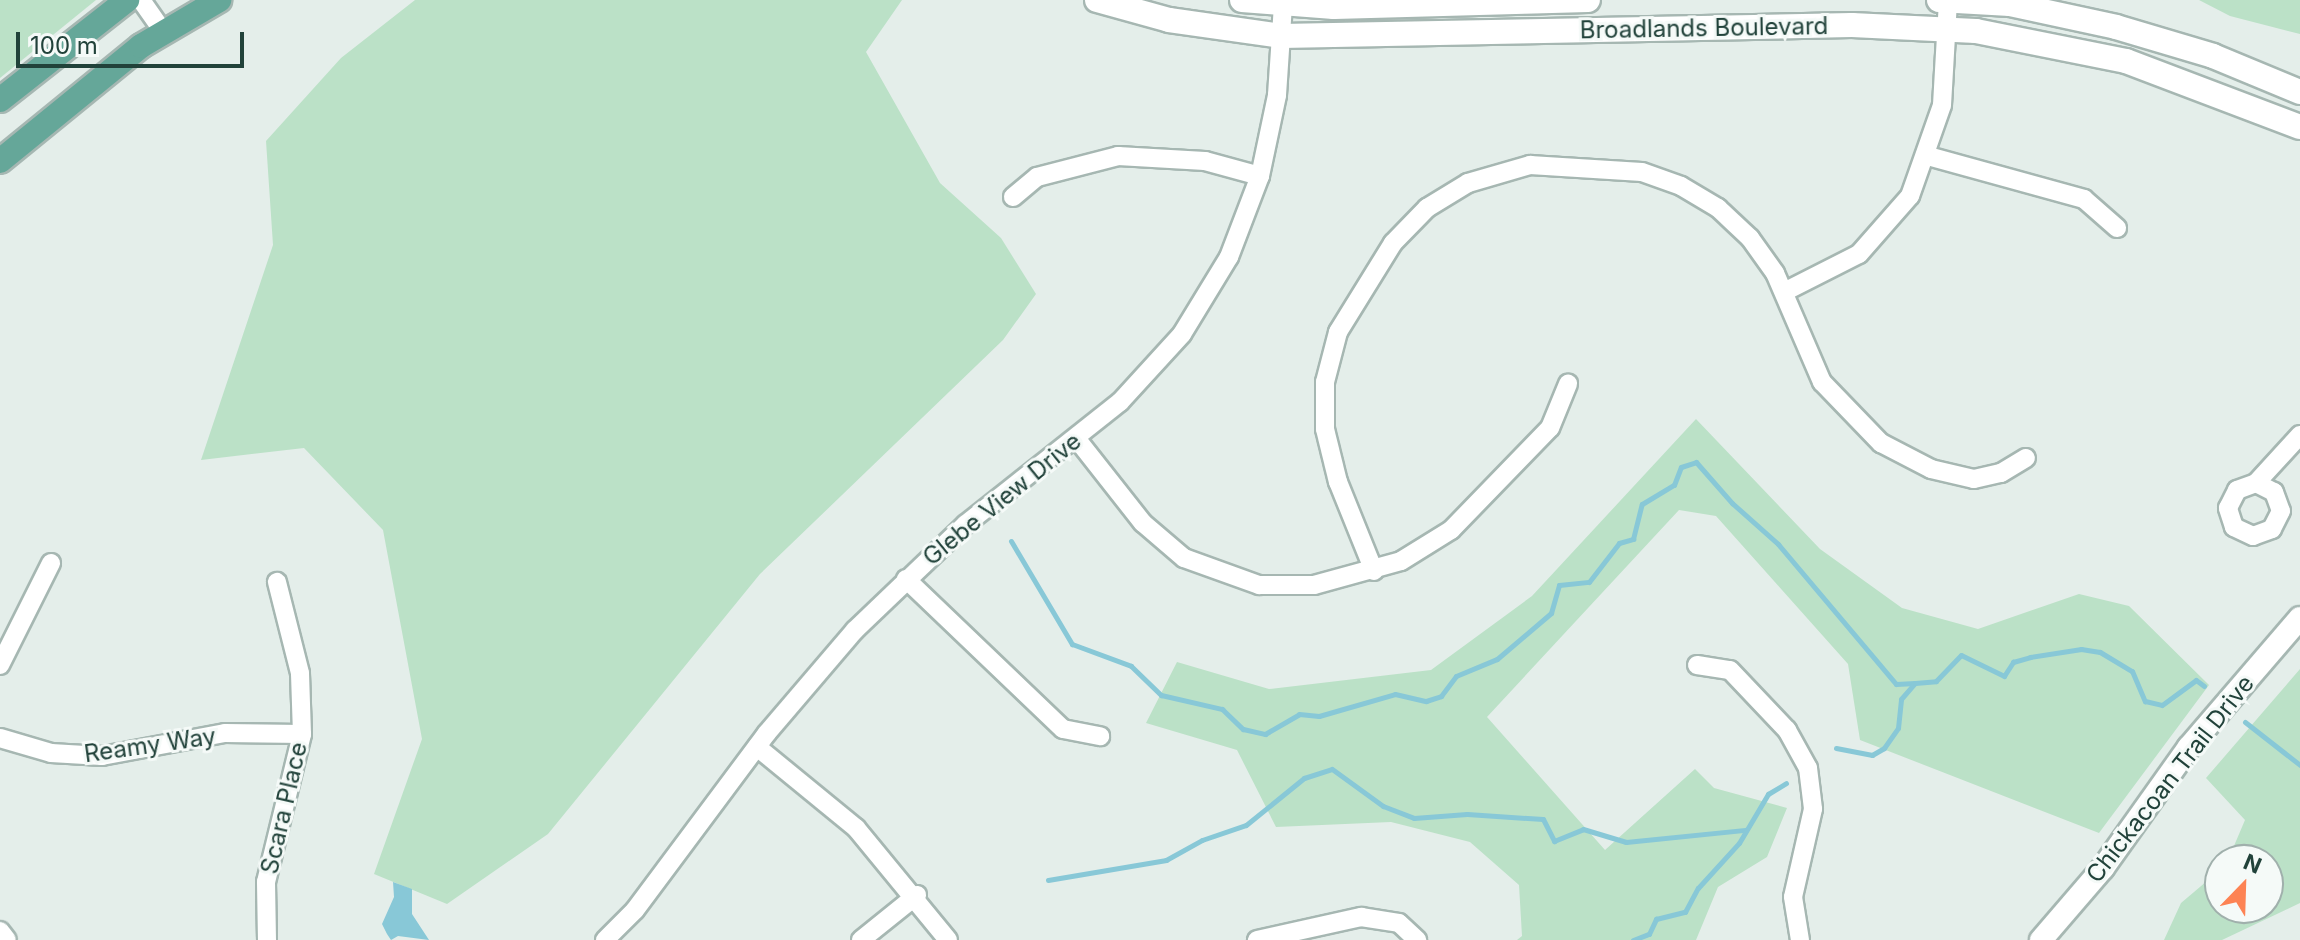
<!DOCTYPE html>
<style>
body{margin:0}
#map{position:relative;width:2300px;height:940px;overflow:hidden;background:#e4eeea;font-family:Inter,sans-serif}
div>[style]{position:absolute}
.green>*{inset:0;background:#bbe1c7}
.water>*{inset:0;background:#88c8d7}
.stream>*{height:5px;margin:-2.5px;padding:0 2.5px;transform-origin:2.5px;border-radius:2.5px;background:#88c8d7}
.roads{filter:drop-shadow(2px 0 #a6b7b2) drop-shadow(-2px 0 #a6b7b2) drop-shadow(0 2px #a6b7b2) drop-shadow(0 -2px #a6b7b2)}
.minor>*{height:18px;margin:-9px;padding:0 9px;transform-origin:9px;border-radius:9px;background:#fff}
.tertiary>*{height:22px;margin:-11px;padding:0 11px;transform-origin:11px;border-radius:11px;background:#fff}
.secondary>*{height:24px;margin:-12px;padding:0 12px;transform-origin:12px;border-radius:12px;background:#fff}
.primary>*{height:24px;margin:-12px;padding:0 12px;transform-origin:12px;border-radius:12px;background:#65a799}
span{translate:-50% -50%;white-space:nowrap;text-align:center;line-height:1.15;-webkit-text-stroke:6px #f5faf8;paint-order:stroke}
.street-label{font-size:24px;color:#21423a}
.north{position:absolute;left:2204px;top:844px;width:80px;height:80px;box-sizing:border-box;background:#f5faf8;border:2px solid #a0b0ac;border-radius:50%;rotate:23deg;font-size:22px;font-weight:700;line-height:32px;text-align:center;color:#21423a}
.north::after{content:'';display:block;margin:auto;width:28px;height:36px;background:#fd8354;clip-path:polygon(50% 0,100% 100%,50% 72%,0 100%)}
.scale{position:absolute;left:16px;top:32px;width:228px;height:36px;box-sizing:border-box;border:4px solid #21423a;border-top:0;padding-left:10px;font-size:24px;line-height:28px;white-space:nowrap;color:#21423a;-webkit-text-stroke:6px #f5faf8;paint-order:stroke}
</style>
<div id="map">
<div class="green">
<div style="clip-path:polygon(0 0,96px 0,0 78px)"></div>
<div style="clip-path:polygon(415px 0,902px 0,866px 52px,940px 183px,1001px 238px,1036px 294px,1003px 340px,760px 574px,548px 834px,447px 904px,374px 874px,422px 739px,383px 530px,304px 448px,201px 460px,273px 245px,266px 141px,341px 58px)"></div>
<div style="clip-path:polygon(2199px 0,2300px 0,2300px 34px,2230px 16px)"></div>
<div style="clip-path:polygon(1696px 419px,1820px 549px,1902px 608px,1978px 629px,2079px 594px,2129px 606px,2209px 685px,2099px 833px,1860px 740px,1848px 664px,1716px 516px,1679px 510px,1487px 717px,1605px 850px,1695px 769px,1714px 788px,1787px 808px,1767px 857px,1718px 887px,1696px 940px,1517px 940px,1522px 936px,1519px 885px,1470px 842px,1391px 822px,1276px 827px,1237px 750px,1146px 723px,1177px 662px,1269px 689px,1431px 670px,1532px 596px)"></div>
<div style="clip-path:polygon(2300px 669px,2300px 903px,2222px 940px,2164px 940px,2181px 903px,2220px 870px,2220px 908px,2268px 908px,2268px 860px,2228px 860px,2245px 820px,2206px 778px)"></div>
</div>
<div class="water">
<div style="clip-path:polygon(393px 882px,412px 889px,412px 914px,429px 940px,398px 936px,391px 940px,387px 934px,382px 924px,394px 897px)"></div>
</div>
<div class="stream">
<div style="left:1011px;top:541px;width:120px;rotate:59.4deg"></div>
<div style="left:1072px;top:644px;width:63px;rotate:20.4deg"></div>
<div style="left:1131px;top:666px;width:42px;rotate:44deg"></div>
<div style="left:1161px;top:695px;width:63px;rotate:12.9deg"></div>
<div style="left:1222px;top:709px;width:29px;rotate:44deg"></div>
<div style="left:1243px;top:729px;width:23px;rotate:13deg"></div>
<div style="left:1265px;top:734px;width:39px;rotate:-30deg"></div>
<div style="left:1299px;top:714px;width:20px;rotate:6deg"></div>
<div style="left:1319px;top:716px;width:79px;rotate:-16.1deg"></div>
<div style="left:1395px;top:694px;width:32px;rotate:13deg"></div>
<div style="left:1426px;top:701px;width:16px;rotate:-18deg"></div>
<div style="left:1441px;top:696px;width:25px;rotate:-53deg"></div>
<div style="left:1456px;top:676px;width:44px;rotate:-22.5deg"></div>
<div style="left:1497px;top:659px;width:71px;rotate:-40.4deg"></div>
<div style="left:1551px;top:613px;width:29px;rotate:-74deg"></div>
<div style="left:1559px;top:585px;width:30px;rotate:-6deg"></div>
<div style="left:1589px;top:582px;width:49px;rotate:-52.4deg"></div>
<div style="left:1619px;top:543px;width:15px;rotate:-16deg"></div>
<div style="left:1633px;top:539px;width:36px;rotate:-76deg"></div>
<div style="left:1642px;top:504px;width:37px;rotate:-31deg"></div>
<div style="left:1674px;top:485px;width:19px;rotate:-69deg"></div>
<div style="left:1681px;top:467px;width:16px;rotate:-18deg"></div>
<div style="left:1696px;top:462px;width:55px;rotate:48.7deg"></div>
<div style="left:1732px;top:503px;width:62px;rotate:41.7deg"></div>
<div style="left:1778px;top:544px;width:183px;rotate:49.9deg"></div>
<div style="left:1896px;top:684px;width:19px;rotate:-3deg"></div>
<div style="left:2245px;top:722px;width:70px;rotate:38deg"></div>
<div style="left:1836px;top:748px;width:37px;rotate:11deg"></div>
<div style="left:1872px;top:755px;width:14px;rotate:-30deg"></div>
<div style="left:1884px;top:748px;width:24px;rotate:-55deg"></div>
<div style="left:1898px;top:728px;width:29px;rotate:-84deg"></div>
<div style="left:1901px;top:699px;width:21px;rotate:-49deg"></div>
<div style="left:1915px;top:683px;width:21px;rotate:-5deg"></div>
<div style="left:1936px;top:681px;width:36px;rotate:-46deg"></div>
<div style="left:1961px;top:655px;width:48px;rotate:26deg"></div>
<div style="left:2004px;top:676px;width:17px;rotate:-57deg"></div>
<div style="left:2013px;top:662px;width:18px;rotate:-16deg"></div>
<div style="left:2030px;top:657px;width:52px;rotate:-8.9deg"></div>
<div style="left:2081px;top:649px;width:19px;rotate:9deg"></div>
<div style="left:2100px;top:652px;width:37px;rotate:31deg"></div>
<div style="left:2132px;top:671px;width:33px;rotate:67deg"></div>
<div style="left:2145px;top:701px;width:17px;rotate:13deg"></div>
<div style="left:2162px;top:705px;width:42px;rotate:-36.3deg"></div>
<div style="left:2196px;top:680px;width:10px;rotate:37deg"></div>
<div style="left:1048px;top:880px;width:120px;rotate:-9.6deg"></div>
<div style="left:1166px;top:860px;width:41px;rotate:-29.1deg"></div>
<div style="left:1202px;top:840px;width:46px;rotate:-18.8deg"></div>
<div style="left:1246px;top:825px;width:75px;rotate:-39deg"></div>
<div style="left:1304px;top:778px;width:29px;rotate:-18deg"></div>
<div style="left:1332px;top:769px;width:63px;rotate:36deg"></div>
<div style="left:1383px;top:806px;width:33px;rotate:21deg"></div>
<div style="left:1414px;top:818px;width:53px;rotate:-4.3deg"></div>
<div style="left:1467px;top:814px;width:76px;rotate:3.8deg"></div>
<div style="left:1543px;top:819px;width:25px;rotate:63deg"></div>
<div style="left:1554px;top:841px;width:31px;rotate:-22deg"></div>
<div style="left:1583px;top:829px;width:45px;rotate:16.8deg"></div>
<div style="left:1626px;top:842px;width:120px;rotate:-5.8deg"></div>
<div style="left:1633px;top:940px;width:17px;rotate:-21deg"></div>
<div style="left:1649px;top:934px;width:17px;rotate:-65deg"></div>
<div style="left:1656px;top:919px;width:30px;rotate:-14deg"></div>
<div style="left:1685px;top:912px;width:27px;rotate:-62deg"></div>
<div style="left:1698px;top:888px;width:61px;rotate:-47.7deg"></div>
<div style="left:1739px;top:843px;width:57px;rotate:-59.4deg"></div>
<div style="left:1768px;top:794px;width:21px;rotate:-31deg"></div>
</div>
<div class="roads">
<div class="minor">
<div style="left:141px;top:0;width:39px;rotate:55deg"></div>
<div style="left:1928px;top:156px;width:162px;rotate:15.4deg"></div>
<div style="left:2084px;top:199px;width:44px;rotate:41.3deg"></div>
<div style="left:1013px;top:197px;width:31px;rotate:-40deg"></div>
<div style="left:1037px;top:177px;width:84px;rotate:-14.5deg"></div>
<div style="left:1118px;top:156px;width:87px;rotate:3.3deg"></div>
<div style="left:1205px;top:161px;width:57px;rotate:15.3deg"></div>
<div style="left:1784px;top:292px;width:84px;rotate:-26.9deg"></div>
<div style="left:1859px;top:254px;width:77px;rotate:-48.7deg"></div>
<div style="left:1910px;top:196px;width:96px;rotate:-70.6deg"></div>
<div style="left:1942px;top:105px;width:105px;rotate:-86.7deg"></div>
<div style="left:1076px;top:438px;width:108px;rotate:51.8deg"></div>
<div style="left:1143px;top:523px;width:54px;rotate:40.5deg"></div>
<div style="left:1184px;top:558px;width:80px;rotate:19.8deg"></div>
<div style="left:1259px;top:585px;width:55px"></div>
<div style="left:1314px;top:585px;width:90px;rotate:-15.4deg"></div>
<div style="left:1401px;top:561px;width:59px;rotate:-31.8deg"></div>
<div style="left:1451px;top:530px;width:142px;rotate:-45.9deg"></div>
<div style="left:1550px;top:428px;width:48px;rotate:-67.8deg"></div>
<div style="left:2256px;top:483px;width:20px;rotate:27deg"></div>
<div style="left:2274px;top:492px;width:20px;rotate:70deg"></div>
<div style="left:2281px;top:511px;width:20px;rotate:117deg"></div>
<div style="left:2272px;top:529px;width:20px;rotate:160deg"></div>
<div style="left:2253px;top:536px;width:21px;rotate:-155deg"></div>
<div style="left:2234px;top:527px;width:20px;rotate:-108deg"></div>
<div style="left:2228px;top:508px;width:20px;rotate:-63deg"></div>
<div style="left:2237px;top:490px;width:20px;rotate:-20deg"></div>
<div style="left:2256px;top:483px;width:65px;rotate:-47.5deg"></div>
<div style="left:1374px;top:571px;width:96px;rotate:-112deg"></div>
<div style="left:1338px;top:482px;width:55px;rotate:-103.8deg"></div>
<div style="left:1325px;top:429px;width:47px;rotate:-90deg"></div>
<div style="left:1325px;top:382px;width:52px;rotate:-75.4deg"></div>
<div style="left:1338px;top:332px;width:105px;rotate:-58.3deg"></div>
<div style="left:1393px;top:243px;width:49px;rotate:-45.8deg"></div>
<div style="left:1427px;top:208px;width:48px;rotate:-31.4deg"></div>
<div style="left:1468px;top:183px;width:65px;rotate:-16.2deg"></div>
<div style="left:1530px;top:165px;width:112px;rotate:3.6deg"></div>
<div style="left:1642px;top:172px;width:41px;rotate:19.7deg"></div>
<div style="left:1681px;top:186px;width:43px;rotate:30.7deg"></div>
<div style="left:1718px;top:208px;width:44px;rotate:43.2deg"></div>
<div style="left:1750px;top:238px;width:43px;rotate:54.5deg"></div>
<div style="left:1775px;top:273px;width:119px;rotate:66.7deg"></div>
<div style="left:1822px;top:382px;width:85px;rotate:46deg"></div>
<div style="left:1881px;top:443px;width:56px;rotate:27.5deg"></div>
<div style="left:1931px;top:469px;width:44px;rotate:13.1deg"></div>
<div style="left:1974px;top:479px;width:28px;rotate:-13deg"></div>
<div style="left:2001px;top:473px;width:29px;rotate:-31deg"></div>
<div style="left:906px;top:579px;width:217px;rotate:43.7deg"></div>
<div style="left:1063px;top:729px;width:38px;rotate:11deg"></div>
<div style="left:0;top:665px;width:114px;rotate:-63.4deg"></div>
<div style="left:1697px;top:665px;width:33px;rotate:9deg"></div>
<div style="left:1730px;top:670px;width:83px;rotate:46.5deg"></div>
<div style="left:1787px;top:730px;width:43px;rotate:61.1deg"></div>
<div style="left:1808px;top:768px;width:41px;rotate:83deg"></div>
<div style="left:1813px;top:809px;width:90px;rotate:102.8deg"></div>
<div style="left:1793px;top:897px;width:44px;rotate:80.8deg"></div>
<div style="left:0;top:738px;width:53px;rotate:16.4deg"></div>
<div style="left:51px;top:753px;width:51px;rotate:3.4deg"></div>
<div style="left:102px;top:756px;width:125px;rotate:-10.6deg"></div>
<div style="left:225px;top:733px;width:77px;rotate:0.7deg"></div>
<div style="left:757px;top:747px;width:128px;rotate:39.3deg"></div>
<div style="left:856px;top:828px;width:145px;rotate:50.6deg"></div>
<div style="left:0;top:931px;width:11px;rotate:52deg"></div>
<div style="left:267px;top:940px;width:58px;rotate:-91deg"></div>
<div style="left:266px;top:882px;width:152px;rotate:-76.3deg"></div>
<div style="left:302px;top:734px;width:61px;rotate:-91.9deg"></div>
<div style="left:300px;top:673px;width:94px;rotate:-104.2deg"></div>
<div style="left:605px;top:940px;width:42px;rotate:-45deg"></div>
<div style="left:635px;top:910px;width:221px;rotate:-53.3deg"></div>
<div style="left:767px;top:733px;width:135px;rotate:-49.5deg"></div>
<div style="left:855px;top:630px;width:153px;rotate:-43.7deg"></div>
<div style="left:966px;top:524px;width:196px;rotate:-38.4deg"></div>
<div style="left:1120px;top:402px;width:92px;rotate:-47.6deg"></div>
<div style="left:1182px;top:334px;width:90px;rotate:-58.6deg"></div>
<div style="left:1229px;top:257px;width:87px;rotate:-69.1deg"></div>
<div style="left:1260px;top:176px;width:83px;rotate:-78.1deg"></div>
<div style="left:1277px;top:95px;width:90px;rotate:-86.2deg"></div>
<div style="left:861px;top:940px;width:72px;rotate:-38.8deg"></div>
<div style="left:1257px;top:940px;width:107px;rotate:-12.5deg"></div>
<div style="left:1361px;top:917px;width:38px;rotate:9deg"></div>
<div style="left:1399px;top:923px;width:25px;rotate:43deg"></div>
</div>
<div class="tertiary">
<div style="left:2041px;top:940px;width:95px;rotate:-49.3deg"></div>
<div style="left:2103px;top:868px;width:148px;rotate:-54.6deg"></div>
<div style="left:2189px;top:747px;width:170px;rotate:-49.3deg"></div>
</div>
<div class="secondary">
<div style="left:1097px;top:0;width:75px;rotate:15.5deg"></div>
<div style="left:1169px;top:20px;width:113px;rotate:8.1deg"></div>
<div style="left:1281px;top:36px;width:571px;rotate:-1.1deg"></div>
<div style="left:1852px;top:25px;width:124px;rotate:2.8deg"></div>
<div style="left:1976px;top:31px;width:153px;rotate:11.3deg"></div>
<div style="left:2126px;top:61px;width:186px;rotate:20.8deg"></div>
<div style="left:1242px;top:0;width:92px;rotate:4.4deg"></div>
<div style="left:1334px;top:7px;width:254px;rotate:-1.6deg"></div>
<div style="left:1939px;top:0;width:71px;rotate:3.2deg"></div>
<div style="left:2010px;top:4px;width:108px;rotate:12.2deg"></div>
<div style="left:2116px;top:27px;width:101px;rotate:16.6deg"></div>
<div style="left:2213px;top:56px;width:94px;rotate:22.5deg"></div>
</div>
<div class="primary">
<div style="left:0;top:100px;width:162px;rotate:-38.2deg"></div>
<div style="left:0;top:161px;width:182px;rotate:-39.2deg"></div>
<div style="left:141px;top:46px;width:91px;rotate:-30.5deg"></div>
</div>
</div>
<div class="street-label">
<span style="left:1704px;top:28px;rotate:-1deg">Broadlands Boulevard</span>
<span style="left:1002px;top:499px;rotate:-39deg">Glebe View Drive</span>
<span style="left:150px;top:745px;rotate:-8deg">Reamy Way</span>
<span style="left:2170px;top:779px;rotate:-52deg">Chickacoan Trail Drive</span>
<span style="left:284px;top:808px;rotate:-77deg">Scara Place</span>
</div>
<div class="north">N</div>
<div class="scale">100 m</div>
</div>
